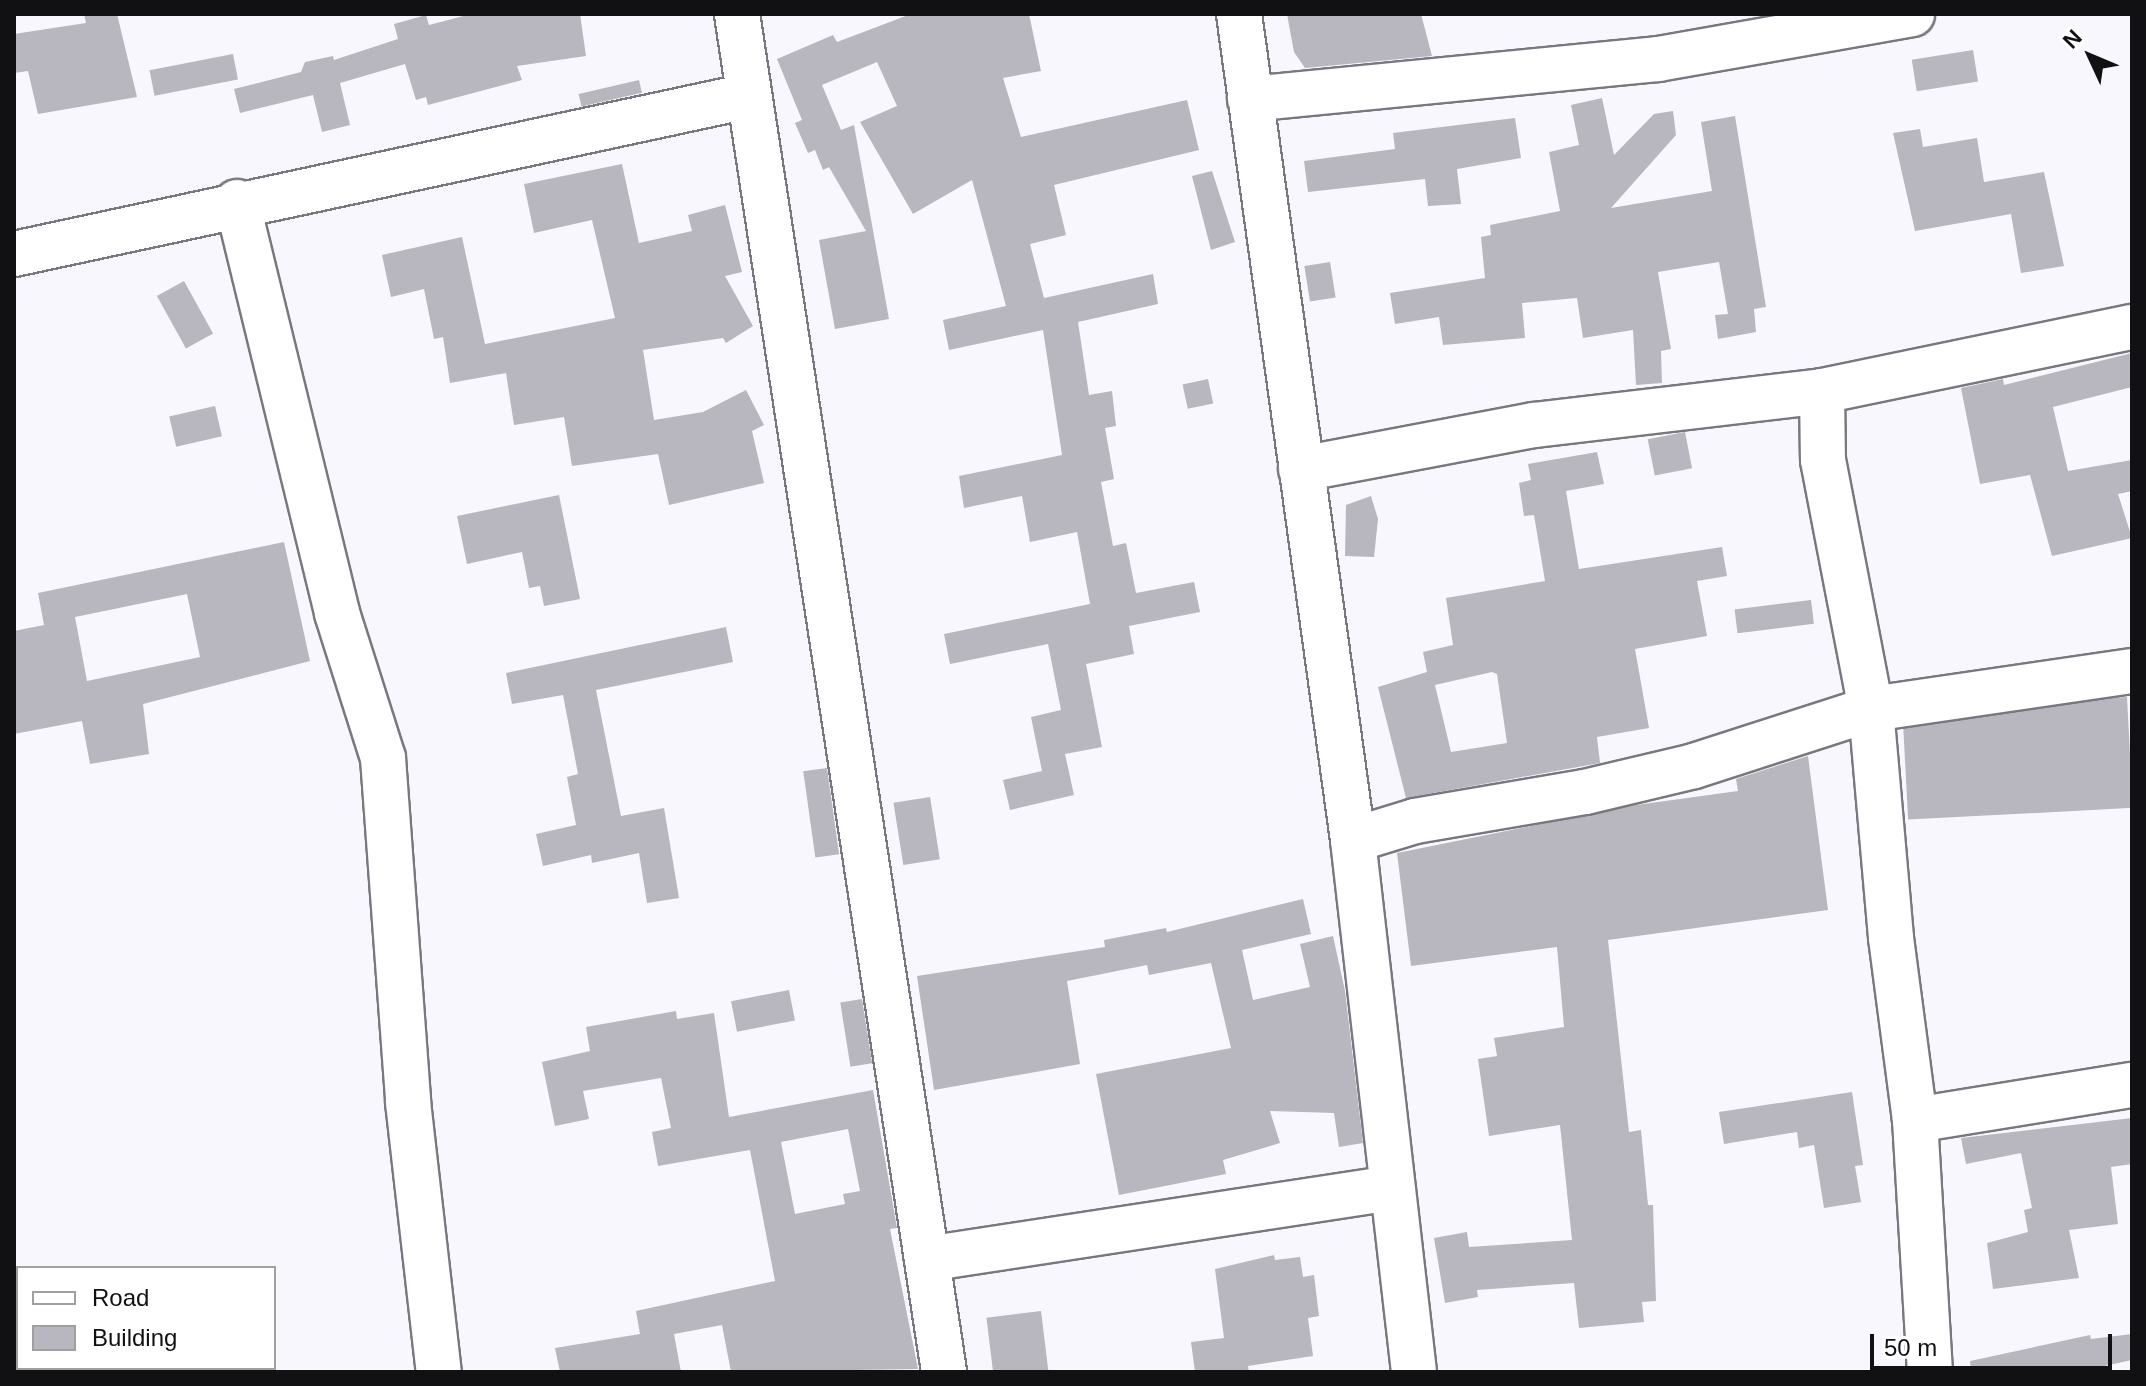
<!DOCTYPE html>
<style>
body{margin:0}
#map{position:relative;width:2146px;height:1386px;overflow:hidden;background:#f8f7fe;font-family:Helvetica,sans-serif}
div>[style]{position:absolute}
.building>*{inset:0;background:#b8b6be;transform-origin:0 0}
.roads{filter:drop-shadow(2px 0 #79777f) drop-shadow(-2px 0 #79777f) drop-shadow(0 2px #79777f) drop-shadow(0 -2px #79777f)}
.minor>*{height:44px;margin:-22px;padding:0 22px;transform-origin:22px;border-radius:22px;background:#fff}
span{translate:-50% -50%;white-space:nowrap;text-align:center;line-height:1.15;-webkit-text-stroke:6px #fff;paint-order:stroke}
.frame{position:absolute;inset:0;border:16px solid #111114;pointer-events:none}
.legend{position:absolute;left:16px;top:1266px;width:260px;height:104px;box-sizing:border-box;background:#fff;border:2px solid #a0a0a1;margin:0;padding:10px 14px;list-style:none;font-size:24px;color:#111114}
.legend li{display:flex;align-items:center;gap:16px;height:40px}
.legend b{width:40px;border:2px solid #a0a0a1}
.north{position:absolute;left:2050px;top:16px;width:80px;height:80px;-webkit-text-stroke:6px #fff;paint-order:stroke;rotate:314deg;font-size:22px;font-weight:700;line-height:32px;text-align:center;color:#111114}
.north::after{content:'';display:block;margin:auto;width:28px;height:36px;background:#111114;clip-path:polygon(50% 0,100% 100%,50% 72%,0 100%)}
.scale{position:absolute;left:1870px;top:1334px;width:242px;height:36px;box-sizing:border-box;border:4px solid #111114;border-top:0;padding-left:10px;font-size:24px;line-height:28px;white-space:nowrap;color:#111114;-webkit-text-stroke:6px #fff;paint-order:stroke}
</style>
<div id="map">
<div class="building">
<div style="clip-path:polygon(84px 14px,117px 14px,137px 97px,38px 114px,28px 71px,14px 73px,14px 34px,86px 23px)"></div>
<div style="clip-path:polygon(471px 14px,580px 14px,586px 56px,517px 66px,522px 80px,428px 105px,426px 97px,416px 100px,405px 64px,340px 83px,350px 125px,322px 132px,313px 95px,240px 113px,234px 89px,301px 72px,305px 62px,333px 56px,334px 60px,398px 39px,394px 24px,426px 15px,429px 25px)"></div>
<div style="clip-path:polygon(911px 14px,1029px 14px,1041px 71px,1003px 78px,1021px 137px,1187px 100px,1199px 150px,1054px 185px,1066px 235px,1030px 244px,1044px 298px,1153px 274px,1158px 304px,1078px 322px,1089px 395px,1112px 391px,1116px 426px,1105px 428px,1114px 479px,1101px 482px,1113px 546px,1126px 543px,1136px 593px,1194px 582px,1200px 612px,1129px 626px,1134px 654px,1086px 664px,1102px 747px,1065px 754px,1074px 795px,1010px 810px,1003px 780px,1042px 771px,1031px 717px,1061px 710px,1048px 644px,950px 664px,944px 634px,1090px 604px,1077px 532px,1030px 542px,1022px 496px,964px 508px,959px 476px,1062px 455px,1043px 330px,949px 350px,943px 320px,1006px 306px,972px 180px,913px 214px,860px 122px,897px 106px,877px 62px,822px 85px,841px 130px,854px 125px,889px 319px,835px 329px,819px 240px,866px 231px,829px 167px,823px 170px,815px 150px,808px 153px,795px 123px,802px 120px,777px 59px,833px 35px,837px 42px)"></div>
<div style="clip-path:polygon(1287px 14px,1421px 14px,1432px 56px,1305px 68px,1294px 52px)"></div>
<div style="left:1973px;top:50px;width:32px;height:62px;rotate:81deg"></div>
<div style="left:233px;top:54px;width:26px;height:85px;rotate:79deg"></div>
<div style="left:639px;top:80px;width:13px;height:62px;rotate:77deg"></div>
<div style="clip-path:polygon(1602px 98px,1614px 155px,1654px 114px,1673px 111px,1676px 135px,1611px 208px,1712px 191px,1701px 122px,1735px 116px,1766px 307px,1754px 309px,1756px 332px,1718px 339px,1715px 315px,1728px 314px,1719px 262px,1658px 272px,1671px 349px,1661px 351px,1662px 383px,1636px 385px,1633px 330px,1583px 338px,1577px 298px,1522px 303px,1525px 338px,1443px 345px,1439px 317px,1395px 324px,1390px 293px,1485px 278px,1481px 237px,1491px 235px,1490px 225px,1560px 211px,1549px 152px,1579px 145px,1571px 105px)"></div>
<div style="clip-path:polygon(1515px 118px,1521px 158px,1457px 169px,1461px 204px,1428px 206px,1425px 179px,1308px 192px,1304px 161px,1395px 149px,1393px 133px)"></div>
<div style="clip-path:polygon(1920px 129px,1923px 147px,1977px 138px,1984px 182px,2044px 172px,2064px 266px,2021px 273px,2011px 214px,1915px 231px,1893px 133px)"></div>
<div style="clip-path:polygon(622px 164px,639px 243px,692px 231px,688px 215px,725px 205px,742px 272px,725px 276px,753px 326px,726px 343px,723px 338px,643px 350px,654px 420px,703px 412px,746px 390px,764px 425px,752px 431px,764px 483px,669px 505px,658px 454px,572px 466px,564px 417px,514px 425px,506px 373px,450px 383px,443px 337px,434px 339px,424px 289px,391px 297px,382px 255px,462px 237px,485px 344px,615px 318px,592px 220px,534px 233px,524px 184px)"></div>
<div style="clip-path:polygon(1212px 171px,1235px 242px,1211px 250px,1192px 176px)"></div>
<div style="left:1330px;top:262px;width:36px;height:26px;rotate:81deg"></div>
<div style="left:184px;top:281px;width:60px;height:31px;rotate:61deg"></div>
<div style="clip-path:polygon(2132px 353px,2132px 387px,2053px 407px,2068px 471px,2132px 460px,2132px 491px,2118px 494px,2132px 538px,2052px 556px,2030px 475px,1980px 484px,1961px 388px,2003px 379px,2004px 385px)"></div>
<div style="left:1208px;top:379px;width:25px;height:26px;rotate:78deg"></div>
<div style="left:215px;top:406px;width:31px;height:47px;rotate:77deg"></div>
<div style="left:1685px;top:432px;width:37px;height:38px;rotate:79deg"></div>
<div style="clip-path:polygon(evenodd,1597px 452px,1604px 484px,1566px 491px,1579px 569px,1722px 547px,1727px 576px,1697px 581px,1707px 636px,1635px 649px,1649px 728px,1597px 737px,1600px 763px,1406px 798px,1378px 687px,1427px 672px,1423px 652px,1453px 645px,1446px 598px,1545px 581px,1534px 515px,1524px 516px,1519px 483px,1531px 480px,1528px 464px,1597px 452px,1492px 672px,1497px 674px,1507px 743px,1451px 752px,1435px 685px,1492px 672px)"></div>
<div style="clip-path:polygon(559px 495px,580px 599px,544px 606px,540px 586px,529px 588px,522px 552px,467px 564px,457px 516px)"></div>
<div style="clip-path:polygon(1371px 496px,1378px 519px,1374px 557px,1345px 556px,1346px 505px)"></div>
<div style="clip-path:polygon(evenodd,284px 542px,310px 661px,143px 704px,149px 754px,90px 764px,82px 721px,14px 734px,14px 631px,44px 625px,38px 593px,284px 542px,187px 594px,200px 657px,87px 681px,75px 617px,187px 594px)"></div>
<div style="left:1811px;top:600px;width:24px;height:77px;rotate:83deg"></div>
<div style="clip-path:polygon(726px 627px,733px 662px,596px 690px,621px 816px,664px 808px,679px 898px,647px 903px,639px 853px,592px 863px,591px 855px,543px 866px,536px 834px,576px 825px,567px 777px,578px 774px,563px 695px,512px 704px,506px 673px)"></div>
<div style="left:2127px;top:697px;width:111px;height:225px;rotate:87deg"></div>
<div style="clip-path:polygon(1808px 756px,1828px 910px,1608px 940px,1629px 1132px,1641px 1130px,1648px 1205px,1653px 1205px,1656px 1301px,1642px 1302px,1644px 1322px,1579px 1328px,1574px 1283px,1477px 1290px,1478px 1297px,1445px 1303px,1434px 1238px,1467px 1232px,1469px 1247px,1572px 1240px,1560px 1125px,1489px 1136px,1478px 1059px,1497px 1056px,1494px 1038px,1564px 1027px,1557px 947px,1411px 966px,1397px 853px,1636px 805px,1738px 791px,1736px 779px)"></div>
<div style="left:827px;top:768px;width:87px;height:24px;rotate:82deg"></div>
<div style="left:930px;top:797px;width:63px;height:37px;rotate:81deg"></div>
<div style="clip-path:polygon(1303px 899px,1311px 934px,1242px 950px,1253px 1000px,1310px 987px,1300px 944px,1333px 936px,1345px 991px,1363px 1143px,1339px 1147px,1334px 1113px,1270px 1111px,1280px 1143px,1223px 1160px,1226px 1174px,1119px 1195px,1096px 1074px,1231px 1048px,1211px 963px,1149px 975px,1147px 965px,1067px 981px,1080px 1064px,934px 1090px,917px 976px,1105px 947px,1104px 940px,1166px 928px,1167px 932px)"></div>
<div style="left:789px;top:990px;width:31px;height:59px;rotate:79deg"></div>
<div style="left:862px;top:999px;width:65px;height:22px;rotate:81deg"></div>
<div style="clip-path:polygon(evenodd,676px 1011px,677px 1019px,714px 1013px,729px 1117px,873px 1090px,897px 1228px,890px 1229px,918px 1369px,731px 1372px,722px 1325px,674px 1334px,681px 1372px,560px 1372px,555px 1348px,640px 1334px,636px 1311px,775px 1281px,750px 1150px,658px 1166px,652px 1132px,671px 1128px,661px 1078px,583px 1091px,589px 1119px,555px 1126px,542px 1062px,590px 1051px,586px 1027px,676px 1011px,848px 1129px,860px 1191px,843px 1194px,845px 1204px,795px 1214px,781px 1142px,848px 1129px)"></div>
<div style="clip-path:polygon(1852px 1092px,1863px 1165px,1855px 1166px,1861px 1202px,1824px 1208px,1814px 1145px,1799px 1148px,1797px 1132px,1724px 1144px,1719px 1112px)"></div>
<div style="clip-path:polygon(2132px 1118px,2132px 1164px,2111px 1167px,2118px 1224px,2069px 1230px,2079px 1278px,1993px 1289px,1987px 1243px,2028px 1232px,2024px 1210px,2032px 1208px,2021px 1153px,1966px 1164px,1961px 1138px)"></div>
<div style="clip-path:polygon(1274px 1255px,1275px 1260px,1300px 1257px,1303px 1277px,1314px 1275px,1319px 1316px,1308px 1318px,1313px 1356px,1248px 1366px,1249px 1372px,1195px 1372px,1191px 1342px,1224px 1338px,1215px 1269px)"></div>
<div style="left:1041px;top:1311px;width:61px;height:55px;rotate:83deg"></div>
<div style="clip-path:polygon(2132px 1334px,2132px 1360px,2076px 1372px,1971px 1372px,1970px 1361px,2090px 1335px,2091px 1339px)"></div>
</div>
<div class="roads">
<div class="minor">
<div style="left:737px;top:14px;width:1374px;rotate:81.33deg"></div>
<div style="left:1239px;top:14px;width:834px;rotate:82.14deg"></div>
<div style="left:1353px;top:840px;width:535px;rotate:83.46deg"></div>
<div style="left:1250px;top:99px;width:410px;rotate:-5.6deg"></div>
<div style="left:1658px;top:59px;width:258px;rotate:-10deg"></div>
<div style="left:237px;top:202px;width:423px;rotate:76.3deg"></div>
<div style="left:337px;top:613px;width:152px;rotate:72.4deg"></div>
<div style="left:383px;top:758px;width:345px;rotate:85.8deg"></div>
<div style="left:408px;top:1102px;width:272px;rotate:83.5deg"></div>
<div style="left:14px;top:254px;width:751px;rotate:-12.15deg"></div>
<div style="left:1822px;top:391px;width:69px;rotate:89.2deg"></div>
<div style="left:1823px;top:460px;width:254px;rotate:79.1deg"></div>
<div style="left:1871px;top:709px;width:230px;rotate:85deg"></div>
<div style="left:1891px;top:938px;width:184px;rotate:82.5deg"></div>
<div style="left:1915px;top:1120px;width:252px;rotate:86.6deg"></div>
<div style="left:1301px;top:469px;width:237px;rotate:-10.7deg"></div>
<div style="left:1534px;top:425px;width:290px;rotate:-6.7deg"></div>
<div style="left:1822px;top:391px;width:317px;rotate:-11.7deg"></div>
<div style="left:1353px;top:840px;width:65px;rotate:-17deg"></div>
<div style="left:1415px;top:821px;width:172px;rotate:-9.7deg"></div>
<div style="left:1585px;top:792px;width:112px;rotate:-13.4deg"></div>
<div style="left:1694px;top:766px;width:186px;rotate:-17.9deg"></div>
<div style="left:1871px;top:709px;width:264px;rotate:-8.3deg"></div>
<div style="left:1915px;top:1120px;width:220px;rotate:-9.2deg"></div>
<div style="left:927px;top:1259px;width:468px;rotate:-8.7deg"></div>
</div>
</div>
<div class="frame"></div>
<ul class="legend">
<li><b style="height:10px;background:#fff"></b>Road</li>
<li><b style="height:22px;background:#b8b6be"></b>Building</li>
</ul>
<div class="north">N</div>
<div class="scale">50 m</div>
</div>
